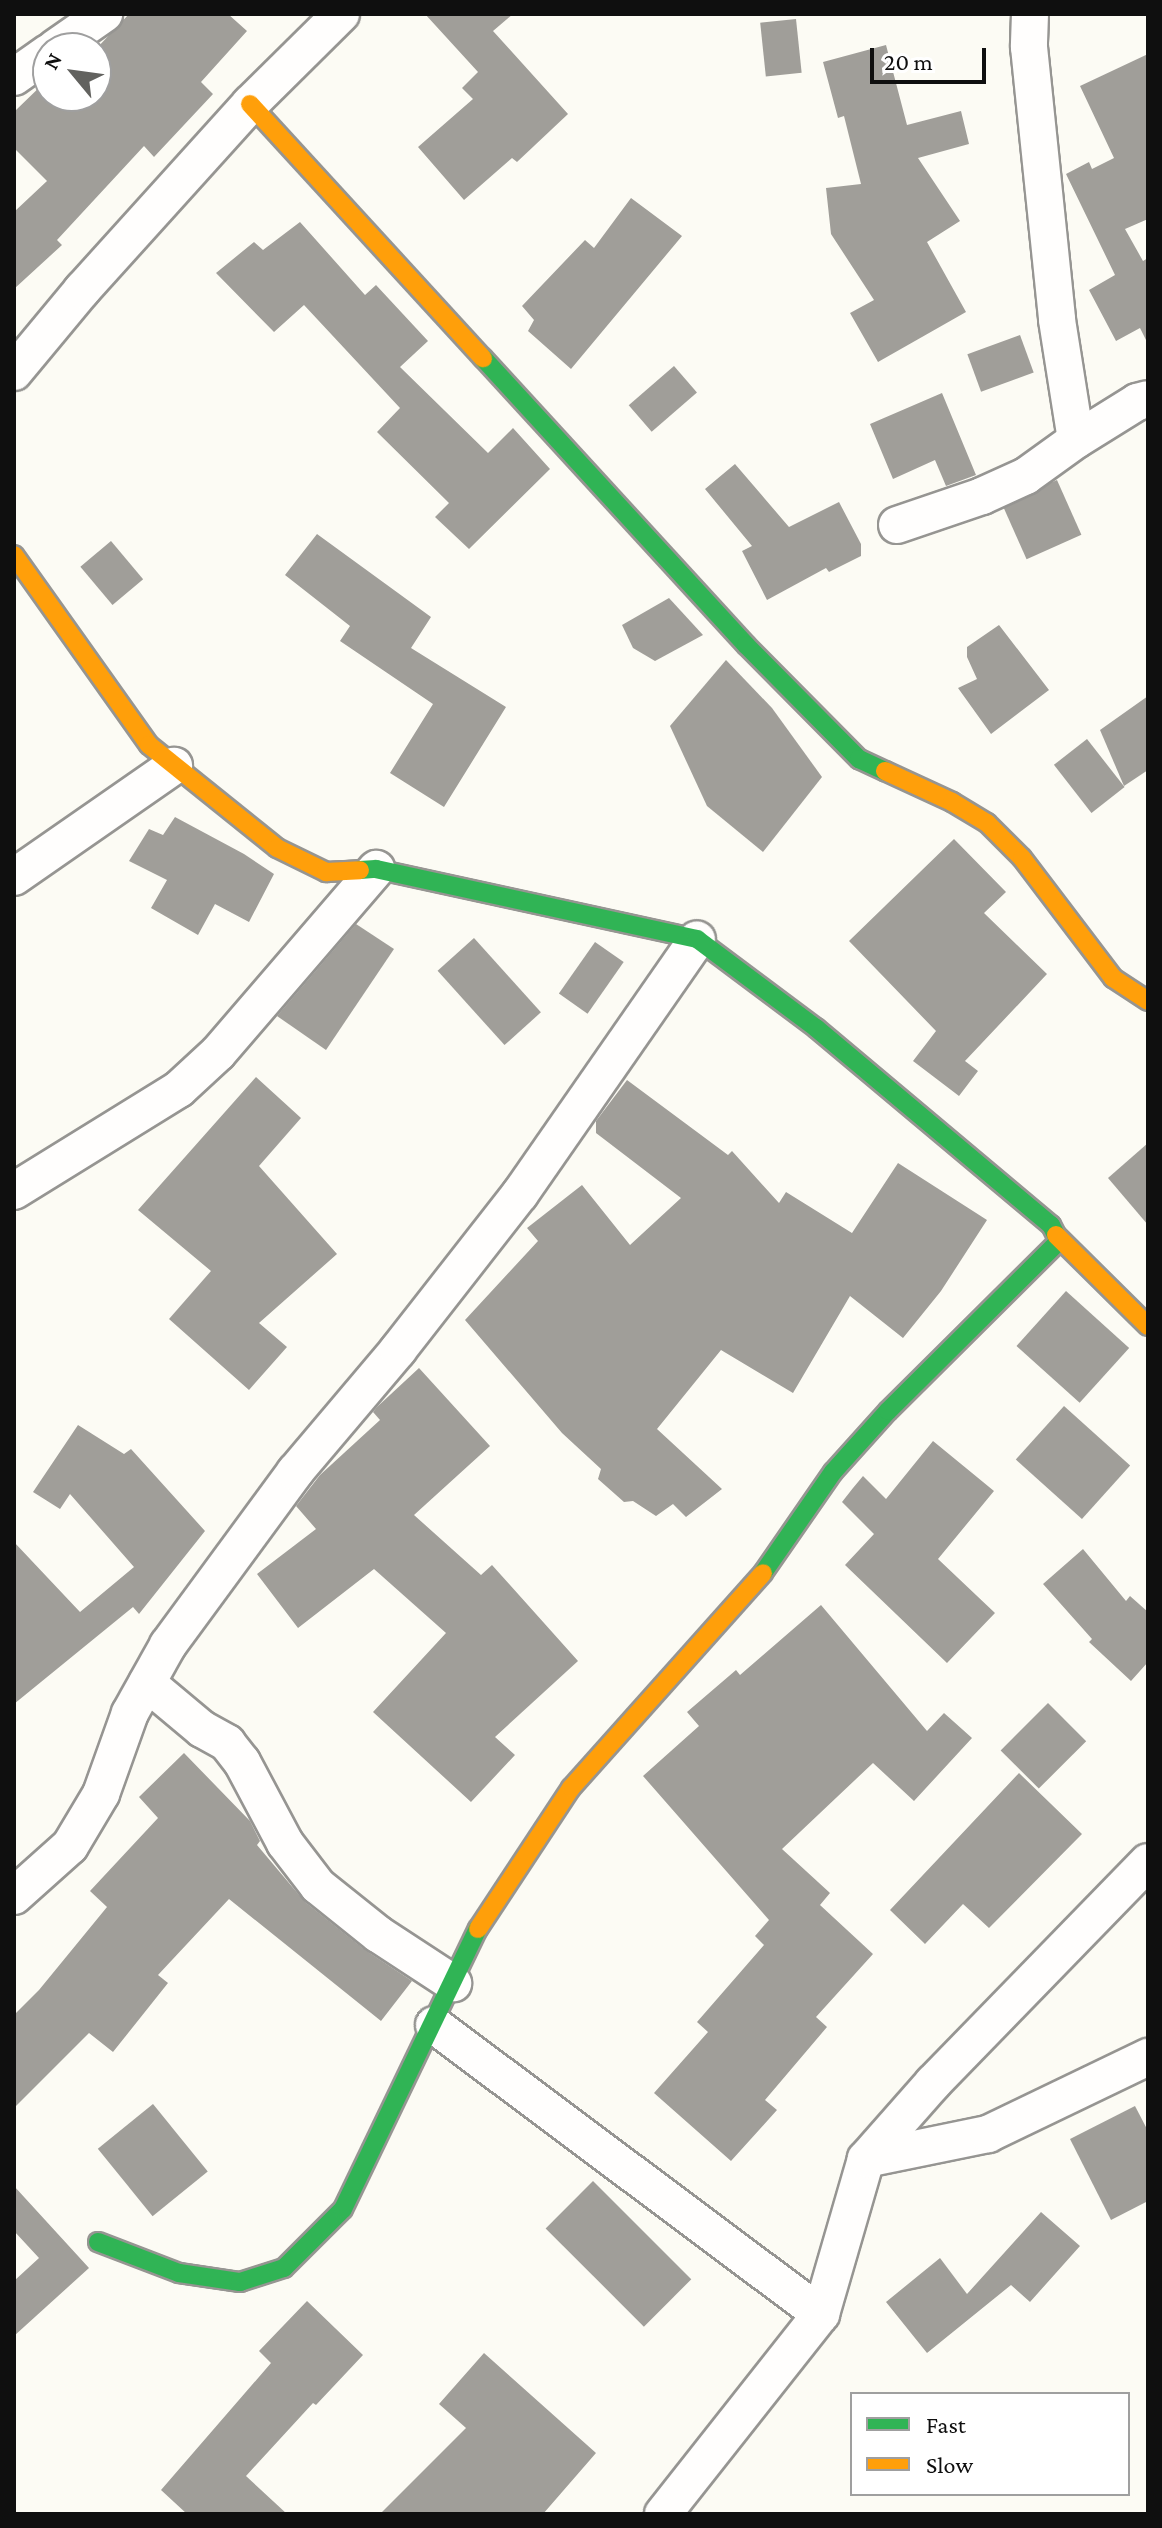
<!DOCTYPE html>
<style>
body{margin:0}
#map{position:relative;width:1162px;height:2528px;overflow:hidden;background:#fcfbf4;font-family:"Crimson Pro",serif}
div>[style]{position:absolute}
.building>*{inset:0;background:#a09e99;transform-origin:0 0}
.roads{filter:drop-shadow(2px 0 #969592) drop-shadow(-2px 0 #969592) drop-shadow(0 2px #969592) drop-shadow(0 -2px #969592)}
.street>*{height:36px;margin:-18px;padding:0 18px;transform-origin:18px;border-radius:18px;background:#fffefd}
.fast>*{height:18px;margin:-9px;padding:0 9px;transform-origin:9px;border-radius:9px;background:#30b455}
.slow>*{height:18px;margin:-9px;padding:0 9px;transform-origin:9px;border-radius:9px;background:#ff9f0a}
span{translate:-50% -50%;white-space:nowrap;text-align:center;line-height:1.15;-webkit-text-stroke:8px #fff;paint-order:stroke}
.frame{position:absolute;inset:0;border:16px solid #0f0f0f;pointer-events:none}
.legend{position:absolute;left:850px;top:2392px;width:280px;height:104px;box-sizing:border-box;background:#fff;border:2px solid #9f9f9f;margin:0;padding:10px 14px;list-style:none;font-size:24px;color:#0f0f0f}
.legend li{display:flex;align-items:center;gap:16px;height:40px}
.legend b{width:40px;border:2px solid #9f9f9f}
.north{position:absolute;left:32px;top:32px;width:80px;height:80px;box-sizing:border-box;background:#fff;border:2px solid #9f9f9f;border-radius:50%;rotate:299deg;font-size:22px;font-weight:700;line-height:32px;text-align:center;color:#0f0f0f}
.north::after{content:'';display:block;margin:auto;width:28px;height:36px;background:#62625f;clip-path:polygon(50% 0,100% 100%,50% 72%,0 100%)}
.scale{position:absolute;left:870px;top:48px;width:116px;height:36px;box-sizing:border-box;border:4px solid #0f0f0f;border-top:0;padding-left:10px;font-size:24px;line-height:28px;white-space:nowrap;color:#0f0f0f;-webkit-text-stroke:6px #fff;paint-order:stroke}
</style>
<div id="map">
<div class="building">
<div style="clip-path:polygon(129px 14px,228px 14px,247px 31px,201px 82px,213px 94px,154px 157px,144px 146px,57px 240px,62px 245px,14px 289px,14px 212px,47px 181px,14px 148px,14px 112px,48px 79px,48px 100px,52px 96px,96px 96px,96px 49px)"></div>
<div style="clip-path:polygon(425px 14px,513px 14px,493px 31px,568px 114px,517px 162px,512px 158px,464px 200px,418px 147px,473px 99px,462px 88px,478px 72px)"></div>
<div style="left:796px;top:19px;width:54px;height:36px;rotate:84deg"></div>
<div style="clip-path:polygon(886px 45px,907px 125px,961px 111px,969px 144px,918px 158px,960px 221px,927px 242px,966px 312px,878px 362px,850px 313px,874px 300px,831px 234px,826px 188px,861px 184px,844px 116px,838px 118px,823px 62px)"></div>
<div style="clip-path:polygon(1148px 54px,1148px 219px,1125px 229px,1143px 261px,1148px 258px,1148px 344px,1140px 328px,1116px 341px,1089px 290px,1115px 275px,1066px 174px,1089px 162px,1092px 169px,1114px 158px,1080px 86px)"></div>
<div style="clip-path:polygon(631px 198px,682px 236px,571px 369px,528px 331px,534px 320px,522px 306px,585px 240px,594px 248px)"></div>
<div style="clip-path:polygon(300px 222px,365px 295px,376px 285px,428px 341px,400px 367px,488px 453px,513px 428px,550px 469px,469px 549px,435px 517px,449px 503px,377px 432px,400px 408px,304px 305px,274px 332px,216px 273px,254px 242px,263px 250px)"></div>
<div style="left:1020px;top:335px;width:40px;height:56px;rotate:70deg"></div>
<div style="left:674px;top:366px;width:35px;height:60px;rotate:49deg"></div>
<div style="clip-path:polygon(942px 393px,976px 475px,946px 486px,935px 460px,893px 479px,870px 424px)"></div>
<div style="clip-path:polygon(735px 464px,789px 527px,839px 502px,861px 544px,861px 556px,829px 572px,826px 568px,767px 600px,742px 551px,752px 546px,705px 489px)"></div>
<div style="left:1057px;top:480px;width:60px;height:60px;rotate:66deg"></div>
<div style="clip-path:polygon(317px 534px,431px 617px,411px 648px,506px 707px,444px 807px,390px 773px,433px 704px,340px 641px,350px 626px,285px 575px)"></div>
<div style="left:111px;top:541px;width:50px;height:40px;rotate:50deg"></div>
<div style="clip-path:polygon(669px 598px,703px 635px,655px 661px,633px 648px,622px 625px)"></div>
<div style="clip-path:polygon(999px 625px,1049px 690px,991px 734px,958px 688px,977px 679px,967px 657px,967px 647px)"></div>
<div style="clip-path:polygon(726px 660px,772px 708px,822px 777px,763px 852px,707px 806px,670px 726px)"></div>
<div style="clip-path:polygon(1148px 696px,1148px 770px,1124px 786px,1100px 730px)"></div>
<div style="left:1087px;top:739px;width:61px;height:42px;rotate:52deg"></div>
<div style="clip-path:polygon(175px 817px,244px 854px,274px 874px,249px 922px,215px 904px,198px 935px,151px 908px,167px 880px,129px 861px,149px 829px,163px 835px)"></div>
<div style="clip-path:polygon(954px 839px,1006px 892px,984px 913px,1047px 974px,965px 1061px,978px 1071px,959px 1096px,913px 1061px,936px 1031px,849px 941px)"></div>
<div style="clip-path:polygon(356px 924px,394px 949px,326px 1050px,277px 1016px)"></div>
<div style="left:474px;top:938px;width:100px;height:49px;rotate:48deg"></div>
<div style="left:595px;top:942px;width:35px;height:63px;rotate:35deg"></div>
<div style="clip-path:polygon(256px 1077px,301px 1118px,259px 1166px,337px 1254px,259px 1323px,287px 1347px,249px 1390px,169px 1319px,211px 1271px,138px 1210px)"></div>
<div style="clip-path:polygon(627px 1080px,728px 1155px,732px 1151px,779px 1203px,786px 1192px,852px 1233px,898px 1163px,987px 1220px,941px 1291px,903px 1338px,850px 1296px,793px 1393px,721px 1350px,657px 1429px,722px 1489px,686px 1517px,673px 1504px,656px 1516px,633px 1501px,624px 1502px,598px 1479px,601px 1469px,562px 1433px,465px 1320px,538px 1241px,527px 1228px,582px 1185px,630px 1245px,681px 1198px,596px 1133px,596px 1121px)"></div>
<div style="clip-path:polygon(1148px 1143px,1148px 1225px,1108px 1178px)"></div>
<div style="left:1066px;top:1291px;width:85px;height:74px;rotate:42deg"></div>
<div style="clip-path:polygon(419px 1368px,490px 1446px,414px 1515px,481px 1575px,492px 1565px,578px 1661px,495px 1737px,515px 1755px,471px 1802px,373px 1712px,446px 1633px,374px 1569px,298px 1628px,257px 1574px,316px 1529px,296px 1506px,320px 1475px,380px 1420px,373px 1412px,377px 1407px)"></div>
<div style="left:1064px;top:1406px;width:89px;height:72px;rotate:42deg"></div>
<div style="clip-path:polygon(78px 1425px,124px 1454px,131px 1449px,205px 1531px,139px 1614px,133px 1607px,14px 1704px,14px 1542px,80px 1612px,134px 1567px,70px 1494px,60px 1509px,33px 1492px)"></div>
<div style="clip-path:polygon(933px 1441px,994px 1491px,938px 1559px,995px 1613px,947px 1663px,845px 1565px,874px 1534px,842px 1502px,853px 1488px,863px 1476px,886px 1499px)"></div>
<div style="clip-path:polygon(1083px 1549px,1126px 1601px,1130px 1596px,1148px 1612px,1148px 1662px,1131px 1681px,1089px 1642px,1092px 1639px,1043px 1584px)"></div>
<div style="clip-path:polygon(821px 1605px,927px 1731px,944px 1713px,972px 1738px,914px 1801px,873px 1763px,782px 1849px,830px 1893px,820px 1905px,873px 1954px,816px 2017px,827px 2027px,765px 2100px,777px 2110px,731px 2161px,654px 2093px,708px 2032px,697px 2022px,764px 1945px,755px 1936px,769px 1920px,643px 1776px,699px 1726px,687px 1712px,736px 1670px,740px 1675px)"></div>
<div style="left:1048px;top:1703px;width:54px;height:67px;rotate:45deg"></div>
<div style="clip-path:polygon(184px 1753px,250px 1821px,260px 1841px,257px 1845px,305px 1902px,365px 1950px,412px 1981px,381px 2021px,229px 1899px,158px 1975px,168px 1983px,113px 2052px,89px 2033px,14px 2108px,14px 2015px,39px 1990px,107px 1907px,90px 1891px,158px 1818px,139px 1797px)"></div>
<div style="clip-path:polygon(1019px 1773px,1082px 1834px,989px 1928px,963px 1904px,925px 1944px,890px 1910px)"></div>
<div style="left:153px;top:2104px;width:87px;height:71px;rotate:51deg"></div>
<div style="clip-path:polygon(1135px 2106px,1148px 2131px,1148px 2201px,1111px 2220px,1070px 2139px)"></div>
<div style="left:593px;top:2181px;width:139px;height:67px;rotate:45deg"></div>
<div style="clip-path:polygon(14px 2186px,89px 2268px,14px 2336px,14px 2281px,39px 2258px,14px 2231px)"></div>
<div style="clip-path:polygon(1041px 2212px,1080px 2246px,1030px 2302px,1011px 2285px,927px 2353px,886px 2302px,940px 2258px,967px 2294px)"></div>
<div style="clip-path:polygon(307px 2301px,363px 2355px,316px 2405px,313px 2403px,246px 2476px,287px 2514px,187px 2514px,161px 2490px,271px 2363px,259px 2351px)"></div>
<div style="clip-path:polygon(484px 2353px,596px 2453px,543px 2514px,380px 2514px,466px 2428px,439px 2404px)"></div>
</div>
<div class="roads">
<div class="street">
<div style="left:1030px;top:14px;width:33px;rotate:92deg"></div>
<div style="left:1029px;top:47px;width:274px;rotate:84.1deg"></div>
<div style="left:1057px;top:320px;width:121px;rotate:81deg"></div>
<div style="left:55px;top:48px;width:60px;rotate:-34.8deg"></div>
<div style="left:14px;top:77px;width:42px;rotate:-35.2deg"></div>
<div style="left:14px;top:372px;width:107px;rotate:-50.3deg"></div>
<div style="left:82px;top:290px;width:251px;rotate:-47.9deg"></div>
<div style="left:250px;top:104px;width:128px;rotate:-44.7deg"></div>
<div style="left:897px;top:525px;width:90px;rotate:-18.8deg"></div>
<div style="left:982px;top:496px;width:48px;rotate:-24.4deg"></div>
<div style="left:1026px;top:476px;width:62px;rotate:-35.8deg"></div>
<div style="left:1076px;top:440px;width:72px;rotate:-31.9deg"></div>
<div style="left:1137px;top:402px;width:11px;rotate:-15deg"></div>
<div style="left:14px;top:877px;width:195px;rotate:-34.8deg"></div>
<div style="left:14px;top:1191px;width:194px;rotate:-31.7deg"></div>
<div style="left:179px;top:1089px;width:53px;rotate:-42.7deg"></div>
<div style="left:218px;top:1053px;width:243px;rotate:-49.3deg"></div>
<div style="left:147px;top:1683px;width:72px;rotate:39.9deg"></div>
<div style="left:202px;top:1729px;width:29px;rotate:29deg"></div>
<div style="left:227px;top:1743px;width:24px;rotate:52deg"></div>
<div style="left:242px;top:1762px;width:92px;rotate:62deg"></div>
<div style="left:285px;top:1843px;width:54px;rotate:52.5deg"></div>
<div style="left:318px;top:1886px;width:77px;rotate:38.7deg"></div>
<div style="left:378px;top:1934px;width:90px;rotate:33.2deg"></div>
<div style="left:14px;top:1896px;width:75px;rotate:-41.8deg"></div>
<div style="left:70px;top:1846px;width:61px;rotate:-59.2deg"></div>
<div style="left:101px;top:1794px;width:86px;rotate:-70.3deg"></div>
<div style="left:130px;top:1713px;width:78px;rotate:-60.8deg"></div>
<div style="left:168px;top:1645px;width:215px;rotate:-53.7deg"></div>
<div style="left:295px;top:1472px;width:160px;rotate:-49.8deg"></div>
<div style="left:398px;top:1350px;width:198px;rotate:-52deg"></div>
<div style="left:520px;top:1194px;width:310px;rotate:-55.2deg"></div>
<div style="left:434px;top:2025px;width:483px;rotate:36.8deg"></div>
<div style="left:866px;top:2159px;width:125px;rotate:-11.6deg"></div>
<div style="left:988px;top:2134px;width:178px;rotate:-25.7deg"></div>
<div style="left:663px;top:2514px;width:255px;rotate:-51.7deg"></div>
<div style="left:821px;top:2314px;width:161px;rotate:-73.8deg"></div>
<div style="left:866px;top:2159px;width:101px;rotate:-48.6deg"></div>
<div style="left:933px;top:2083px;width:308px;rotate:-45.8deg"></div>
</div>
<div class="fast">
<div style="left:483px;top:358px;width:389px;rotate:47.5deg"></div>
<div style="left:746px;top:645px;width:161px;rotate:45.3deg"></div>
<div style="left:859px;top:759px;width:29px;rotate:25deg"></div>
<div style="left:360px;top:870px;width:16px;rotate:-4deg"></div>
<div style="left:376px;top:869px;width:329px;rotate:12.3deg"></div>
<div style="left:697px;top:939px;width:149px;rotate:36.8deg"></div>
<div style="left:816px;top:1028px;width:307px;rotate:40deg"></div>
<div style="left:1051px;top:1225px;width:11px;rotate:63deg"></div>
<div style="left:763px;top:1573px;width:123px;rotate:-55.3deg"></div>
<div style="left:833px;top:1472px;width:82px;rotate:-48deg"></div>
<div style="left:888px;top:1411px;width:241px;rotate:-44.8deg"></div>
<div style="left:98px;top:2242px;width:87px;rotate:20.9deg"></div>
<div style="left:179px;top:2273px;width:62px;rotate:8.4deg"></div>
<div style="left:240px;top:2282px;width:46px;rotate:-17.7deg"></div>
<div style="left:284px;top:2268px;width:83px;rotate:-45deg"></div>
<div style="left:343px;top:2209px;width:311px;rotate:-64.3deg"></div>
</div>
<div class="slow">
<div style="left:250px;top:104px;width:345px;rotate:47.5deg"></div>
<div style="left:14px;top:555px;width:233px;rotate:54.6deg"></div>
<div style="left:149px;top:745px;width:164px;rotate:38.8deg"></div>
<div style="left:277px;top:848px;width:55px;rotate:26.1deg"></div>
<div style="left:326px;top:872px;width:34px;rotate:-3deg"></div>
<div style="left:885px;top:771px;width:74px;rotate:24.8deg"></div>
<div style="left:952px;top:802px;width:41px;rotate:31deg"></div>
<div style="left:987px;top:823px;width:49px;rotate:45deg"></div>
<div style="left:1022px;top:858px;width:151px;rotate:52.8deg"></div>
<div style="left:1113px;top:978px;width:42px;rotate:33.3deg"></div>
<div style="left:1056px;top:1235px;width:129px;rotate:44.7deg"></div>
<div style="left:478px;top:1929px;width:169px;rotate:-56.6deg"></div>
<div style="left:571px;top:1788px;width:288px;rotate:-48.2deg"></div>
</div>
</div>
<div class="frame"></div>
<ul class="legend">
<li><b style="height:10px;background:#30b455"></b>Fast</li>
<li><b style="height:10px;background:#ff9f0a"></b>Slow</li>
</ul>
<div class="north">N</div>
<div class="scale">20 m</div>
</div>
